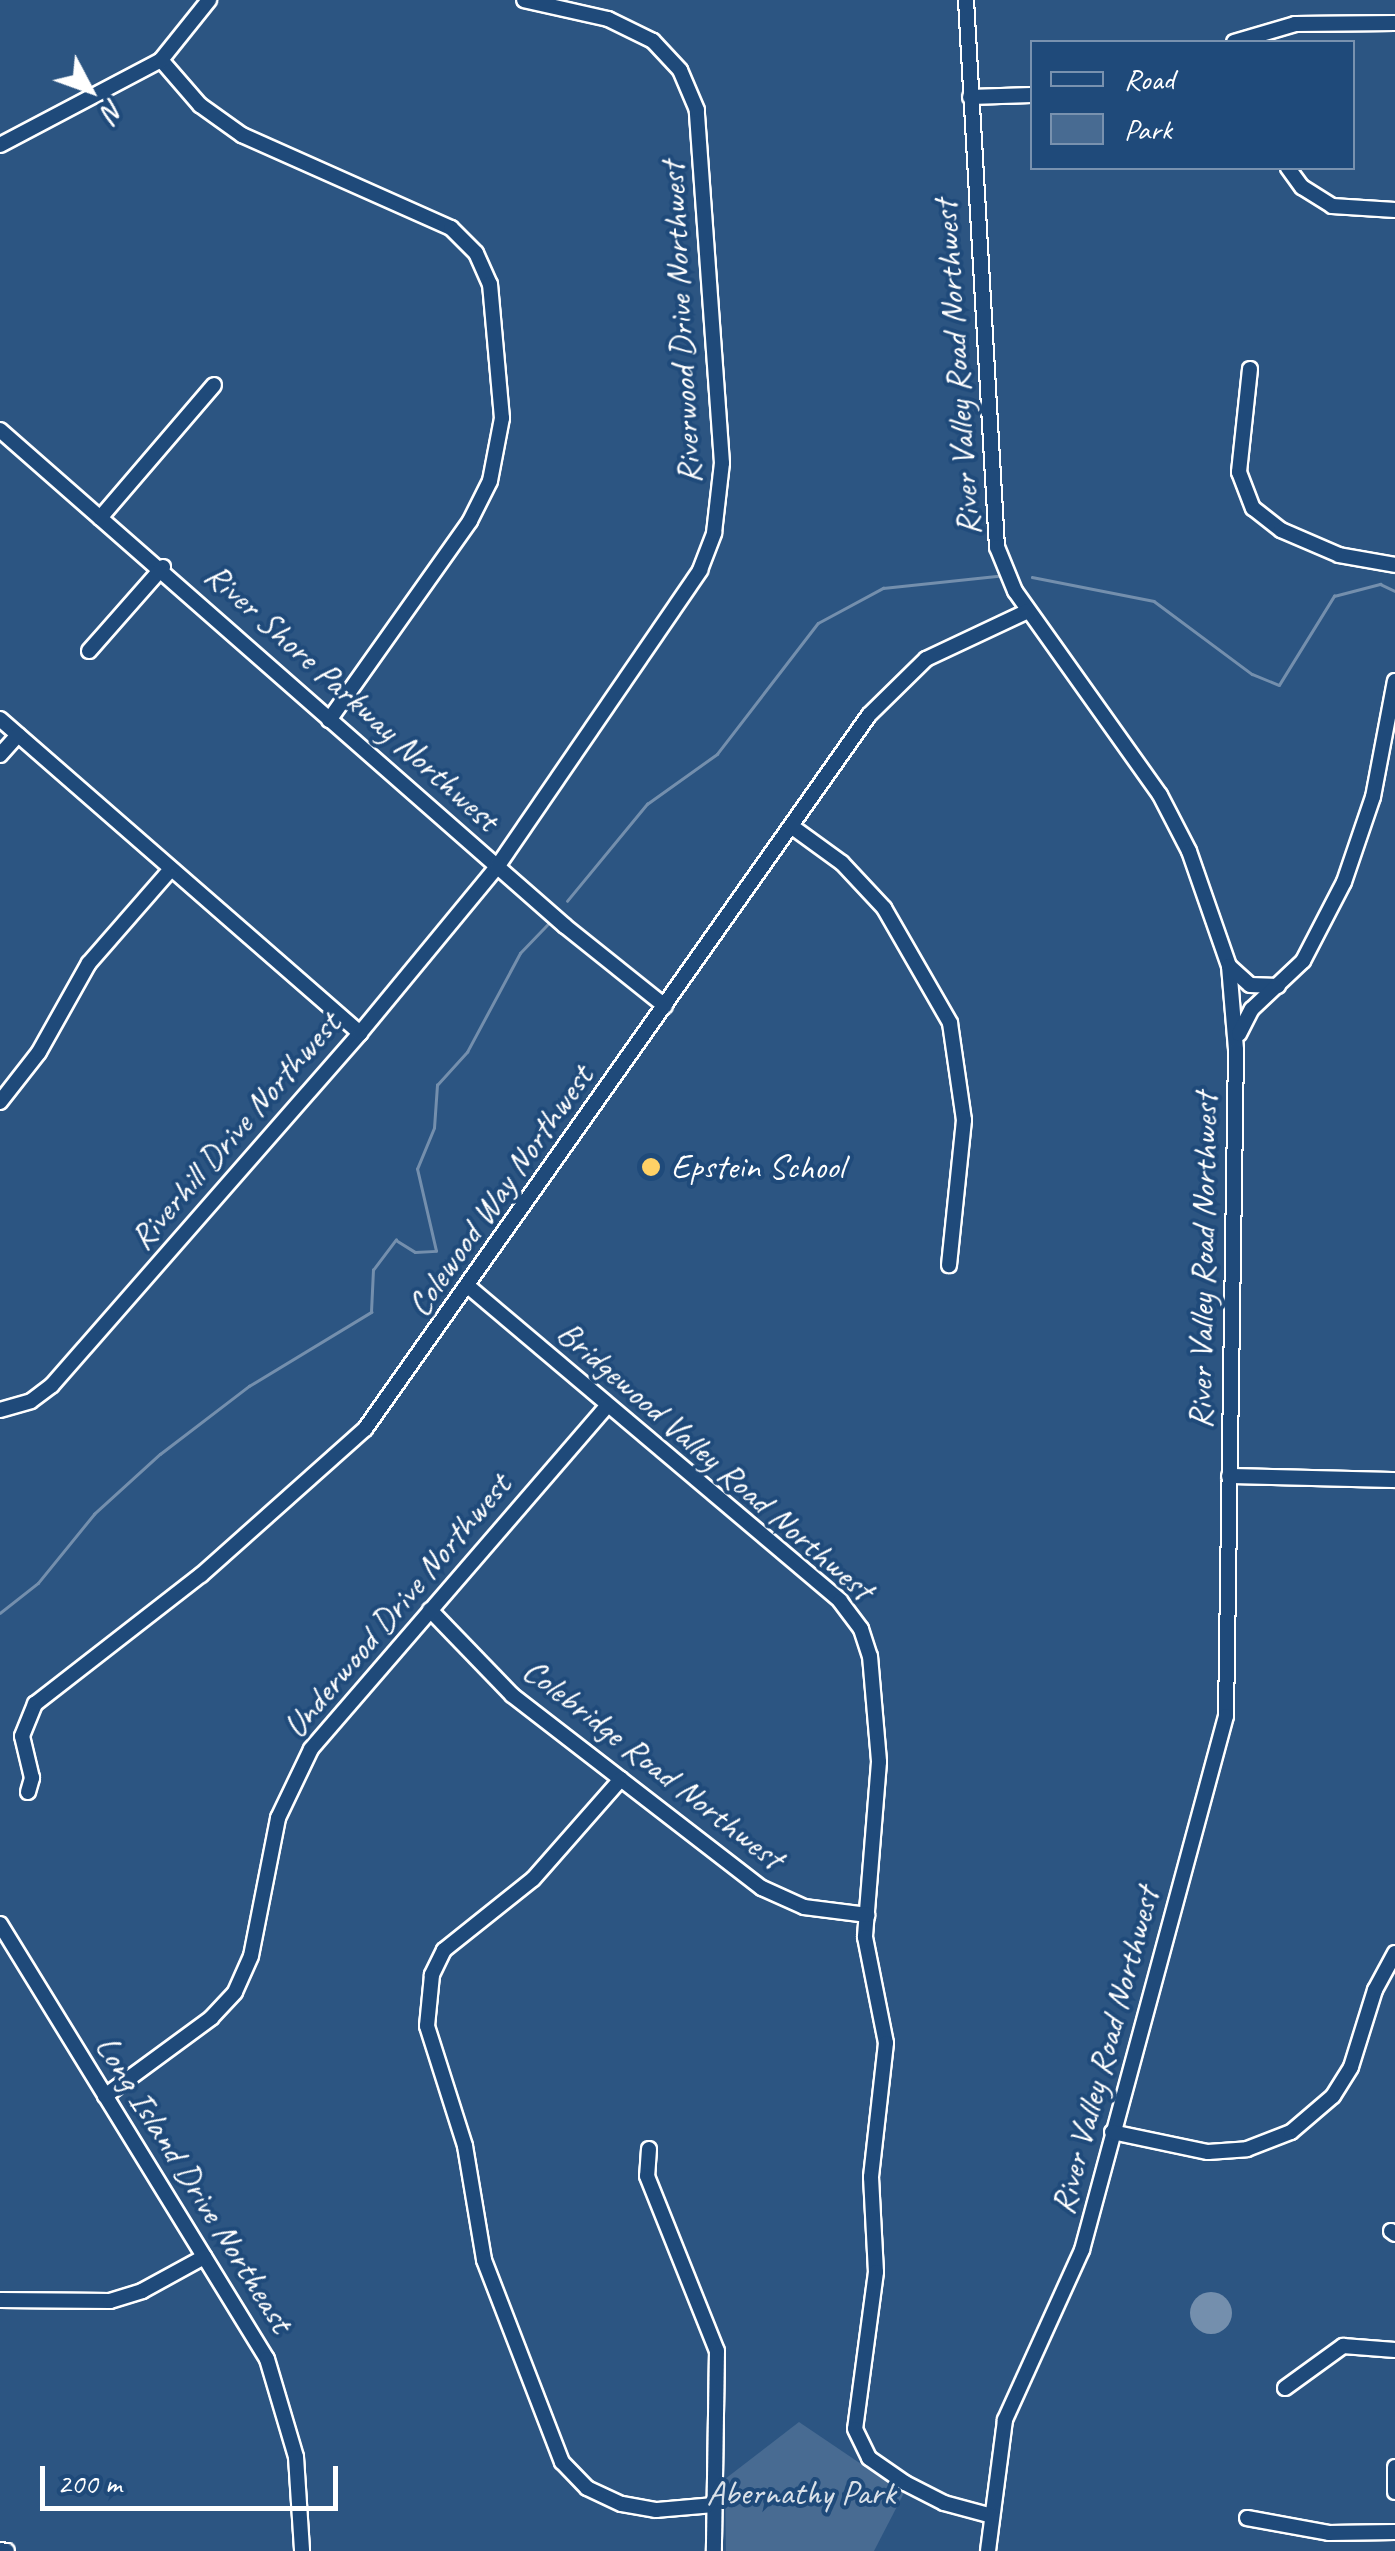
<!DOCTYPE html>
<style>
body{margin:0}
#map{position:relative;width:1395px;height:2551px;overflow:hidden;background:#2c5582;font-family:Caveat,sans-serif}
div>[style]{position:absolute}
.green>*{inset:0;background:#486b92}
.water>*{inset:0;background:#748fad}
.round{border-radius:50%}
.stream>*{height:2.5px;margin:-1.25px;padding:0 1.25px;transform-origin:1.25px;border-radius:1.25px;background:#748fad}
.roads{filter:drop-shadow(2px 0 #fff) drop-shadow(-2px 0 #fff) drop-shadow(0 2px #fff) drop-shadow(0 -2px #fff)}
.minor>*{height:14px;margin:-7px;padding:0 7px;transform-origin:7px;border-radius:7px;background:#1f4a7a}
.dots>*{width:28px;height:28px;translate:-50% -50%;box-sizing:border-box;border:5px solid #1f4a7a;border-radius:50%}
span{translate:-50% -50%;white-space:nowrap;text-align:center;line-height:1.15;-webkit-text-stroke:8px #1f4a7a;paint-order:stroke}
.street-label{font-size:35px;color:#fff}
.poi-label{font-size:35px;color:#fff}
.left{translate:0 -50%;text-align:left}
.park-label{font-size:35px;color:#dae1e9}
.legend{position:absolute;left:1030px;top:40px;width:325px;height:130px;box-sizing:border-box;background:#1f4a7a;border:2px solid #7992af;margin:0;padding:12px 18px;list-style:none;font-size:30px;color:#fff}
.legend li{display:flex;align-items:center;gap:20px;height:50px}
.legend b{width:50px;border:2px solid #7992af}
.north{position:absolute;left:40px;top:40px;width:100px;height:100px;-webkit-text-stroke:8px #1f4a7a;paint-order:stroke;rotate:131deg;font-size:28px;font-weight:700;line-height:40px;text-align:center;color:#fff}
.north::after{content:'';display:block;margin:auto;width:35px;height:45px;background:#fff;clip-path:polygon(50% 0,100% 100%,50% 72%,0 100%)}
.scale{position:absolute;left:40px;top:2466px;width:298px;height:45px;box-sizing:border-box;border:5px solid #fff;border-top:0;padding-left:12px;font-size:30px;line-height:35px;white-space:nowrap;color:#fff;-webkit-text-stroke:8px #1f4a7a;paint-order:stroke}
</style>
<div id="map">
<div class="green">
<div style="clip-path:polygon(799px 2422px,904px 2493px,874px 2551px,726px 2551px,725px 2479px)"></div>
</div>
<div class="water">
<div class="round" style="left:1190px;top:2292px;width:42px;height:42px"></div>
</div>
<div class="stream">
<div style="left:1032px;top:577px;width:124px;rotate:11.1deg"></div>
<div style="left:1154px;top:601px;width:122px;rotate:36.7deg"></div>
<div style="left:1252px;top:674px;width:29px;rotate:22deg"></div>
<div style="left:1279px;top:685px;width:105px;rotate:-58.3deg"></div>
<div style="left:1334px;top:596px;width:48px;rotate:-14.6deg"></div>
<div style="left:1380px;top:584px;width:17px;rotate:25deg"></div>
<div style="left:567px;top:901px;width:126px;rotate:-50.5deg"></div>
<div style="left:647px;top:804px;width:86px;rotate:-35.5deg"></div>
<div style="left:717px;top:754px;width:165px;rotate:-52.4deg"></div>
<div style="left:818px;top:623px;width:74px;rotate:-28.3deg"></div>
<div style="left:883px;top:588px;width:116px;rotate:-6deg"></div>
<div style="left:0;top:1613px;width:48px;rotate:-38.3deg"></div>
<div style="left:38px;top:1583px;width:89px;rotate:-50.9deg"></div>
<div style="left:94px;top:1514px;width:89px;rotate:-42.3deg"></div>
<div style="left:160px;top:1454px;width:112px;rotate:-37.4deg"></div>
<div style="left:249px;top:1386px;width:143px;rotate:-31.2deg"></div>
<div style="left:371px;top:1312px;width:42px;rotate:-87.3deg"></div>
<div style="left:373px;top:1270px;width:38px;rotate:-53deg"></div>
<div style="left:396px;top:1240px;width:22px;rotate:32deg"></div>
<div style="left:415px;top:1252px;width:21px;rotate:-3deg"></div>
<div style="left:436px;top:1251px;width:84px;rotate:-103deg"></div>
<div style="left:417px;top:1169px;width:44px;rotate:-67.5deg"></div>
<div style="left:434px;top:1128px;width:43px;rotate:-86deg"></div>
<div style="left:437px;top:1085px;width:45px;rotate:-47.7deg"></div>
<div style="left:467px;top:1052px;width:112px;rotate:-61.8deg"></div>
<div style="left:520px;top:953px;width:40px;rotate:-46deg"></div>
</div>
<div class="roads">
<div class="minor">
<div style="left:966px;top:0;width:548px;rotate:86.76deg"></div>
<div style="left:997px;top:547px;width:48px;rotate:67.8deg"></div>
<div style="left:1015px;top:591px;width:250px;rotate:54.6deg"></div>
<div style="left:1160px;top:795px;width:63px;rotate:62.6deg"></div>
<div style="left:1189px;top:851px;width:122px;rotate:70.8deg"></div>
<div style="left:1229px;top:966px;width:84px;rotate:85.2deg"></div>
<div style="left:1236px;top:1050px;width:666px;rotate:90.86deg"></div>
<div style="left:1226px;top:1716px;width:553px;rotate:105.09deg"></div>
<div style="left:1082px;top:2250px;width:187px;rotate:114.4deg"></div>
<div style="left:1005px;top:2420px;width:132px;rotate:97.4deg"></div>
<div style="left:1234px;top:42px;width:64px;rotate:-16.4deg"></div>
<div style="left:1295px;top:24px;width:100px;rotate:-0.6deg"></div>
<div style="left:161px;top:60px;width:60px;rotate:49.1deg"></div>
<div style="left:200px;top:105px;width:52px;rotate:35.5deg"></div>
<div style="left:242px;top:135px;width:229px;rotate:24deg"></div>
<div style="left:451px;top:228px;width:35px;rotate:45deg"></div>
<div style="left:476px;top:253px;width:34px;rotate:66deg"></div>
<div style="left:490px;top:284px;width:135px;rotate:84.9deg"></div>
<div style="left:502px;top:418px;width:64px;rotate:100.8deg"></div>
<div style="left:490px;top:481px;width:45px;rotate:116.6deg"></div>
<div style="left:470px;top:521px;width:244px;rotate:125.3deg"></div>
<div style="left:970px;top:97px;width:62px;rotate:-1.8deg"></div>
<div style="left:0;top:145px;width:182px;rotate:-27.8deg"></div>
<div style="left:161px;top:60px;width:77px;rotate:-51.3deg"></div>
<div style="left:1288px;top:168px;width:24px;rotate:54deg"></div>
<div style="left:1302px;top:187px;width:36px;rotate:32deg"></div>
<div style="left:1332px;top:206px;width:63px;rotate:3.6deg"></div>
<div style="left:1250px;top:369px;width:104px;rotate:96.1deg"></div>
<div style="left:1239px;top:472px;width:39px;rotate:69deg"></div>
<div style="left:1253px;top:508px;width:36px;rotate:38deg"></div>
<div style="left:1281px;top:530px;width:63px;rotate:23.3deg"></div>
<div style="left:1339px;top:555px;width:57px;rotate:10.1deg"></div>
<div style="left:0;top:430px;width:752px;rotate:41.28deg"></div>
<div style="left:565px;top:926px;width:128px;rotate:38.7deg"></div>
<div style="left:100px;top:518px;width:175px;rotate:-49.4deg"></div>
<div style="left:89px;top:651px;width:112px;rotate:-48.6deg"></div>
<div style="left:0;top:719px;width:478px;rotate:41.1deg"></div>
<div style="left:0;top:755px;width:27px;rotate:-48deg"></div>
<div style="left:791px;top:826px;width:63px;rotate:36deg"></div>
<div style="left:842px;top:863px;width:62px;rotate:47deg"></div>
<div style="left:884px;top:908px;width:133px;rotate:60.1deg"></div>
<div style="left:950px;top:1023px;width:98px;rotate:81.8deg"></div>
<div style="left:964px;top:1120px;width:146px;rotate:95.9deg"></div>
<div style="left:1229px;top:966px;width:28px;rotate:42deg"></div>
<div style="left:1250px;top:985px;width:28px;rotate:2deg"></div>
<div style="left:1239px;top:1034px;width:28px;rotate:-63deg"></div>
<div style="left:1252px;top:1009px;width:70px;rotate:-43.3deg"></div>
<div style="left:1303px;top:961px;width:89px;rotate:-62.6deg"></div>
<div style="left:1344px;top:882px;width:90px;rotate:-71.2deg"></div>
<div style="left:1373px;top:797px;width:118px;rotate:-79.3deg"></div>
<div style="left:0;top:1102px;width:63px;rotate:-52deg"></div>
<div style="left:39px;top:1052px;width:102px;rotate:-60.7deg"></div>
<div style="left:89px;top:963px;width:125px;rotate:-48.9deg"></div>
<div style="left:469px;top:1287px;width:486px;rotate:40.2deg"></div>
<div style="left:840px;top:1601px;width:35px;rotate:53deg"></div>
<div style="left:861px;top:1629px;width:28px;rotate:72deg"></div>
<div style="left:870px;top:1656px;width:106px;rotate:85.1deg"></div>
<div style="left:879px;top:1762px;width:176px;rotate:94.6deg"></div>
<div style="left:865px;top:1937px;width:108px;rotate:78.8deg"></div>
<div style="left:886px;top:2043px;width:135px;rotate:96.4deg"></div>
<div style="left:871px;top:2177px;width:95px;rotate:87deg"></div>
<div style="left:876px;top:2272px;width:158px;rotate:97.6deg"></div>
<div style="left:855px;top:2429px;width:32px;rotate:64deg"></div>
<div style="left:869px;top:2458px;width:44px;rotate:34.8deg"></div>
<div style="left:905px;top:2483px;width:44px;rotate:27.1deg"></div>
<div style="left:944px;top:2503px;width:50px;rotate:15.2deg"></div>
<div style="left:0;top:1410px;width:32px;rotate:-16deg"></div>
<div style="left:31px;top:1401px;width:26px;rotate:-37deg"></div>
<div style="left:52px;top:1385px;width:468px;rotate:-48.8deg"></div>
<div style="left:360px;top:1033px;width:215px;rotate:-50.5deg"></div>
<div style="left:497px;top:867px;width:360px;rotate:-55.6deg"></div>
<div style="left:700px;top:570px;width:40px;rotate:-69deg"></div>
<div style="left:714px;top:533px;width:70px;rotate:-83.5deg"></div>
<div style="left:722px;top:463px;width:354px;rotate:-94.1deg"></div>
<div style="left:697px;top:110px;width:43px;rotate:-113deg"></div>
<div style="left:680px;top:70px;width:40px;rotate:-133deg"></div>
<div style="left:653px;top:41px;width:50px;rotate:-153.9deg"></div>
<div style="left:608px;top:19px;width:86px;rotate:-167.3deg"></div>
<div style="left:1229px;top:1476px;width:166px;rotate:1.4deg"></div>
<div style="left:430px;top:1610px;width:118px;rotate:46deg"></div>
<div style="left:512px;top:1695px;width:316px;rotate:37.7deg"></div>
<div style="left:762px;top:1888px;width:46px;rotate:24.3deg"></div>
<div style="left:804px;top:1907px;width:64px;rotate:7.2deg"></div>
<div style="left:621px;top:1779px;width:133px;rotate:131.3deg"></div>
<div style="left:533px;top:1879px;width:114px;rotate:141.4deg"></div>
<div style="left:444px;top:1950px;width:28px;rotate:116deg"></div>
<div style="left:432px;top:1975px;width:51px;rotate:95.6deg"></div>
<div style="left:427px;top:2026px;width:126px;rotate:72.4deg"></div>
<div style="left:465px;top:2146px;width:116px;rotate:80.5deg"></div>
<div style="left:484px;top:2260px;width:217px;rotate:68.9deg"></div>
<div style="left:562px;top:2462px;width:36px;rotate:46deg"></div>
<div style="left:587px;top:2488px;width:38px;rotate:25deg"></div>
<div style="left:622px;top:2504px;width:35px;rotate:10deg"></div>
<div style="left:656px;top:2510px;width:57px;rotate:-5deg"></div>
<div style="left:28px;top:1792px;width:15px;rotate:-74deg"></div>
<div style="left:32px;top:1778px;width:43px;rotate:-103.4deg"></div>
<div style="left:22px;top:1736px;width:35px;rotate:-68deg"></div>
<div style="left:35px;top:1704px;width:210px;rotate:-37.9deg"></div>
<div style="left:201px;top:1575px;width:220px;rotate:-41.7deg"></div>
<div style="left:365px;top:1429px;width:874px;rotate:-54.78deg"></div>
<div style="left:869px;top:715px;width:80px;rotate:-44.5deg"></div>
<div style="left:926px;top:659px;width:113px;rotate:-25.2deg"></div>
<div style="left:0;top:1924px;width:510px;rotate:58.46deg"></div>
<div style="left:267px;top:2359px;width:102px;rotate:73.5deg"></div>
<div style="left:296px;top:2457px;width:94px;rotate:86.3deg"></div>
<div style="left:105px;top:2096px;width:132px;rotate:-36.3deg"></div>
<div style="left:211px;top:2018px;width:35px;rotate:-47deg"></div>
<div style="left:235px;top:1992px;width:39px;rotate:-66deg"></div>
<div style="left:251px;top:1956px;width:141px;rotate:-78.9deg"></div>
<div style="left:278px;top:1818px;width:76px;rotate:-64.4deg"></div>
<div style="left:311px;top:1749px;width:454px;rotate:-49.2deg"></div>
<div style="left:1112px;top:2132px;width:98px;rotate:11.8deg"></div>
<div style="left:1208px;top:2152px;width:39px;rotate:-4deg"></div>
<div style="left:1247px;top:2149px;width:47px;rotate:-21.1deg"></div>
<div style="left:1291px;top:2132px;width:55px;rotate:-40.6deg"></div>
<div style="left:1333px;top:2096px;width:34px;rotate:-58deg"></div>
<div style="left:1351px;top:2067px;width:81px;rotate:-72.7deg"></div>
<div style="left:1375px;top:1990px;width:42px;rotate:-61.6deg"></div>
<div style="left:649px;top:2149px;width:27px;rotate:94deg"></div>
<div style="left:647px;top:2176px;width:188px;rotate:68.2deg"></div>
<div style="left:717px;top:2351px;width:200px;rotate:90.9deg"></div>
<div style="left:1391px;top:2231px;width:5px;rotate:37deg"></div>
<div style="left:0;top:2300px;width:110px;rotate:0.5deg"></div>
<div style="left:110px;top:2301px;width:34px;rotate:-17deg"></div>
<div style="left:142px;top:2291px;width:71px;rotate:-28.7deg"></div>
<div style="left:1285px;top:2388px;width:72px;rotate:-35.9deg"></div>
<div style="left:1343px;top:2346px;width:52px;rotate:4.4deg"></div>
<div style="left:1395px;top:2467px;width:25px;rotate:90deg"></div>
<div style="left:1247px;top:2518px;width:83px;rotate:10.4deg"></div>
<div style="left:1329px;top:2533px;width:66px;rotate:-0.9deg"></div>
<div style="left:0;top:2550px;width:7px;rotate:8deg"></div>
</div>
</div>
<div class="dots">
<div style="left:651px;top:1167px;background:#ffd166"></div>
</div>
<div class="street-label">
<span style="left:681px;top:323px;rotate:-93deg">Riverwood Drive Northwest</span>
<span style="left:957px;top:368px;rotate:-94deg">River Valley Road Northwest</span>
<span style="left:352px;top:697px;rotate:42deg">River Shore Parkway Northwest</span>
<span style="left:235px;top:1131px;rotate:-49deg">Riverhill Drive Northwest</span>
<span style="left:500px;top:1191px;rotate:-55deg">Colewood Way Northwest</span>
<span style="left:1203px;top:1261px;rotate:-89deg">River Valley Road Northwest</span>
<span style="left:715px;top:1461px;rotate:41deg">Bridgewood Valley Road Northwest</span>
<span style="left:397px;top:1606px;rotate:-50deg">Underwood Drive Northwest</span>
<span style="left:653px;top:1764px;rotate:38deg">Colebridge Road Northwest</span>
<span style="left:1105px;top:2051px;rotate:-75deg">River Valley Road Northwest</span>
<span style="left:194px;top:2184px;rotate:58deg">Long Island Drive Northeast</span>
</div>
<div class="poi-label">
<span class="left" style="left:671px;top:1167px">Epstein School</span>
</div>
<div class="park-label">
<span style="left:801px;top:2493px">Abernathy Park</span>
</div>
<ul class="legend">
<li><b style="height:12px;background:#1f4a7a"></b>Road</li>
<li><b style="height:28px;background:#486b92"></b>Park</li>
</ul>
<div class="north">N</div>
<div class="scale">200 m</div>
</div>
